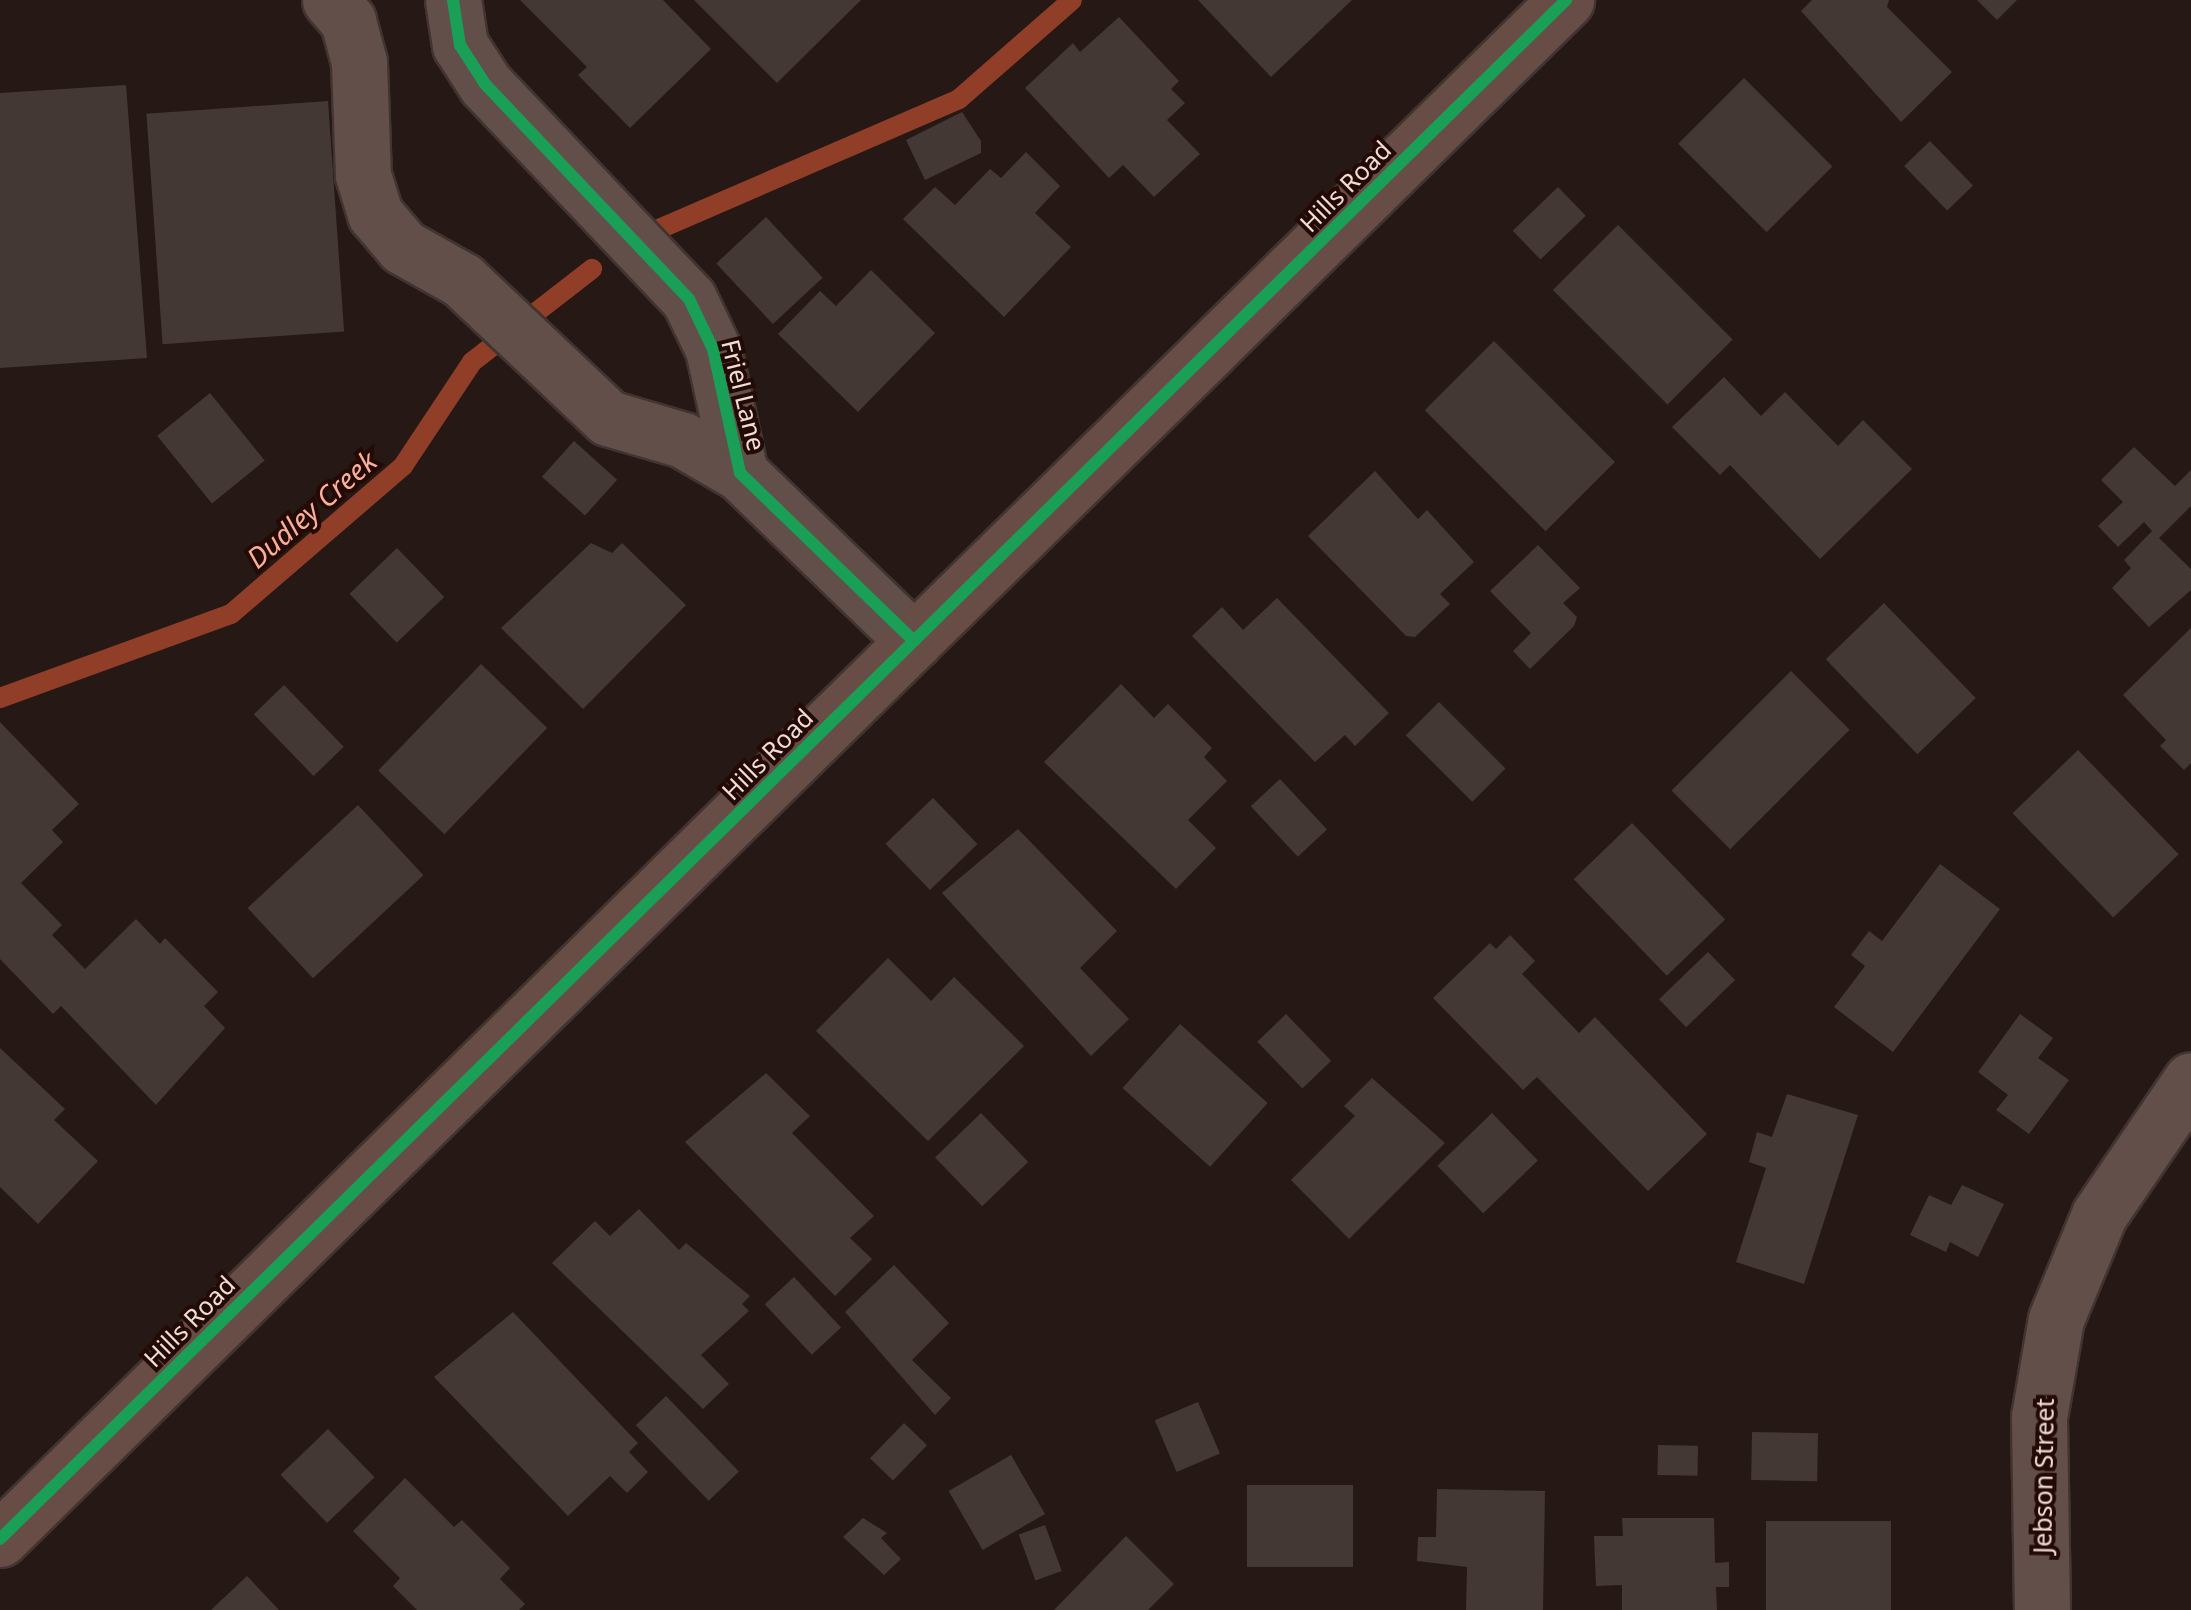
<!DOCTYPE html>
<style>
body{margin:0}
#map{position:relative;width:2191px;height:1610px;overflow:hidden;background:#261814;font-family:"Noto Sans",sans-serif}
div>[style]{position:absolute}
.stream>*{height:20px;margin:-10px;padding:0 10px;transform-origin:10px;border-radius:10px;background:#913e29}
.building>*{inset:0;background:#443835;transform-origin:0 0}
.roads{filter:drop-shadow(2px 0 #413431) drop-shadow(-2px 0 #413431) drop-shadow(0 2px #413431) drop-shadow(0 -2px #413431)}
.minor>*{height:55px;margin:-27.5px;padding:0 27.5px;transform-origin:27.5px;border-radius:27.5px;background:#624f4a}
.major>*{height:55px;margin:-27.5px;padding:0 27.5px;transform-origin:27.5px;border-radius:27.5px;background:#674d45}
.cycleway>*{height:12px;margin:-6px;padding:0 6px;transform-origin:6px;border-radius:6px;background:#1a9f57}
span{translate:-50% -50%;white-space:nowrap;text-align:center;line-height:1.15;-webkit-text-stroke:8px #230a05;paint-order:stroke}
.street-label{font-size:25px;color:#f1ddd8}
.water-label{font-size:28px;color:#faaf9b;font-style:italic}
</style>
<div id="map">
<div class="stream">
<div style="left:659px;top:229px;width:327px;rotate:-23.4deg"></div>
<div style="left:959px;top:99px;width:150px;rotate:-41.2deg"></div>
<div style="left:0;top:698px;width:246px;rotate:-20deg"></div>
<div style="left:231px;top:614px;width:227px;rotate:-40.7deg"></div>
<div style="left:403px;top:466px;width:125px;rotate:-56.4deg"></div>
<div style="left:472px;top:362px;width:152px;rotate:-37.8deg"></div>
</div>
<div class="building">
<div style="clip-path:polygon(520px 0,663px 0,711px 49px,630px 128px,578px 75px,587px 67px)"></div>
<div style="clip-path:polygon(694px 0,861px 0,777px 83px)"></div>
<div style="clip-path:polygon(1198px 0,1352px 0,1271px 77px)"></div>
<div style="clip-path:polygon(1812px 0,1889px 0,1887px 7px,1952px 72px,1901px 122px,1801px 11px)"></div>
<div style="clip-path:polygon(1977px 0,2017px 0,1997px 20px)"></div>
<div style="clip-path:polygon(1119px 17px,1179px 81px,1171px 89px,1185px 103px,1167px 120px,1200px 154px,1154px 197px,1123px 165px,1109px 178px,1025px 88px,1073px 43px,1080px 52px)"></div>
<div style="left:1744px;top:78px;width:125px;height:93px;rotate:45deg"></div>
<div style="clip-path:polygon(126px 85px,147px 358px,0 368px,0 93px)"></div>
<div style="left:328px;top:101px;width:231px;height:182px;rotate:86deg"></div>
<div style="clip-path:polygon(962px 112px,981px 141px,981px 153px,925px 180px,906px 140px)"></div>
<div style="left:1930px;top:141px;width:62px;height:36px;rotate:46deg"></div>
<div style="clip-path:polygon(1026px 152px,1060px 186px,1035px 213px,1071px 247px,1004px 317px,903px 219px,935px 187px,955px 205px,990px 169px,1001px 178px)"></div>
<div style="left:1558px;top:187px;width:40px;height:63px;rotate:46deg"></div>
<div style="left:766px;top:217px;width:83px;height:68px;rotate:47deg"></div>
<div style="left:1618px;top:225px;width:162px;height:92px;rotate:45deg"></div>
<div style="clip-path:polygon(871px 270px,935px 333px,858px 412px,778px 334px,820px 291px,836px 306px)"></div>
<div style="left:1494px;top:341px;width:171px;height:98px;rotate:45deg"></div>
<div style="clip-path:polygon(1724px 377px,1761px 416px,1785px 392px,1838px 446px,1863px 420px,1912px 469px,1820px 559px,1730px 465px,1720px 475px,1672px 427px)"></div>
<div style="left:210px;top:393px;width:87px;height:68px;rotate:51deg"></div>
<div style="left:574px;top:441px;width:58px;height:48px;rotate:42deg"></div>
<div style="clip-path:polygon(2134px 447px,2175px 486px,2191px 470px,2191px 506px,2159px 538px,2191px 569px,2191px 590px,2149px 627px,2112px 588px,2131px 568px,2124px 560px,2152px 531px,2144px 522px,2118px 547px,2098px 526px,2123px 502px,2101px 480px)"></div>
<div style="clip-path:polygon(1375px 471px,1418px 519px,1427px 510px,1474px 562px,1440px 594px,1450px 604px,1415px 637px,1406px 636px,1308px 536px)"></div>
<div style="clip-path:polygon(591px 543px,612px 553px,622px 543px,686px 605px,583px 709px,501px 628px)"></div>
<div style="clip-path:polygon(1538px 545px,1580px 588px,1563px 603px,1577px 617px,1574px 626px,1530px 669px,1513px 651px,1531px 633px,1490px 591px)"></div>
<div style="left:397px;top:548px;width:68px;height:66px;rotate:46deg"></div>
<div style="clip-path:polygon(1277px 598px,1389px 713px,1355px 746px,1345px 735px,1315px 762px,1192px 636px,1222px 607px,1243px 630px)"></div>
<div style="left:1884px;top:603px;width:132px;height:81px;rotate:46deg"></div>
<div style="clip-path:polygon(2191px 628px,2191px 763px,2184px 770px,2160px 746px,2166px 740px,2123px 695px)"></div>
<div style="left:481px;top:664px;width:92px;height:148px;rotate:44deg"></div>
<div style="left:1791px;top:671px;width:83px;height:169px;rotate:45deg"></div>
<div style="clip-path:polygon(1121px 684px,1154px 718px,1168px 704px,1212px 748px,1204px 757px,1227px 781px,1188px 820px,1216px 848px,1176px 889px,1044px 762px)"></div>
<div style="left:284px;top:685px;width:86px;height:42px;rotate:46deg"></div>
<div style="left:1439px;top:702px;width:94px;height:47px;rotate:45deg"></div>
<div style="clip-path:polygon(0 722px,79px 804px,52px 830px,63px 842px,21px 883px,62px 925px,52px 935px,85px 969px,136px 919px,160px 944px,165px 938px,218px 992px,204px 1006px,225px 1028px,156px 1105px,61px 1006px,53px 1014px,0 959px)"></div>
<div style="left:2078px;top:750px;width:145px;height:91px;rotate:46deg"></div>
<div style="left:1280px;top:779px;width:69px;height:40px;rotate:47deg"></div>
<div style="left:933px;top:798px;width:64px;height:66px;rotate:46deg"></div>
<div style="left:358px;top:805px;width:96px;height:151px;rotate:47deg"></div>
<div style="left:1632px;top:823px;width:134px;height:81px;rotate:46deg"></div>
<div style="clip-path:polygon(1018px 829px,1117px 931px,1080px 968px,1129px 1019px,1091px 1056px,942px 893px)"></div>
<div style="clip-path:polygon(1940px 864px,2000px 909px,1893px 1052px,1834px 1007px,1865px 966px,1851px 955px,1869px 931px,1882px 941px)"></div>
<div style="clip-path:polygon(1510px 935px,1535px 961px,1522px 974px,1579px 1033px,1595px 1017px,1707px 1134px,1648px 1191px,1537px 1077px,1523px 1090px,1433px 998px,1490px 943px,1496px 949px)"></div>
<div style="left:1708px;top:952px;width:39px;height:68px;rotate:46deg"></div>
<div style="clip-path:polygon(888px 958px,931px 1001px,954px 977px,1024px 1046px,928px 1141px,816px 1031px)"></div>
<div style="left:1286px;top:1014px;width:65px;height:40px;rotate:46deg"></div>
<div style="clip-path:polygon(2020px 1014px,2053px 1038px,2038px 1058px,2069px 1080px,2029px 1134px,1996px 1110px,2008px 1095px,1978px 1072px)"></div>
<div style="left:1180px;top:1024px;width:118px;height:86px;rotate:42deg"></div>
<div style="clip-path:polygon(0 1048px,65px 1109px,54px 1120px,98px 1161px,38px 1224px,0 1187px)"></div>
<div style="clip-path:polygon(766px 1073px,810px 1116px,792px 1133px,874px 1216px,850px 1238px,872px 1259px,835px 1296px,685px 1142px)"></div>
<div style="clip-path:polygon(1372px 1078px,1445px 1143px,1349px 1239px,1291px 1180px,1355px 1116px,1344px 1106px)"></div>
<div style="clip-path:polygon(1787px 1094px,1858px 1115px,1804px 1284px,1736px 1262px,1766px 1168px,1749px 1162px,1757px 1132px,1772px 1137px)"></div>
<div style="left:981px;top:1113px;width:68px;height:64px;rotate:46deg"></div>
<div style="left:1492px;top:1113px;width:66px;height:76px;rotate:46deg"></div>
<div style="clip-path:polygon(1962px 1185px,2004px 1204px,1978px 1257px,1950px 1242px,1946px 1252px,1910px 1235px,1929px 1195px,1951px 1205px)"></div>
<div style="clip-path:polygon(639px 1209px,679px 1250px,686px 1243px,750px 1296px,742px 1304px,749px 1311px,701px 1355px,729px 1384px,703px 1409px,552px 1263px,595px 1221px,610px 1236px)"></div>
<div style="clip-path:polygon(894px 1265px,949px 1323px,912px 1360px,951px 1398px,935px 1415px,845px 1312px)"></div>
<div style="left:794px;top:1277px;width:69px;height:40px;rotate:47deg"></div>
<div style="clip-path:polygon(513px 1312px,638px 1443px,629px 1452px,648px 1472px,627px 1493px,610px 1476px,568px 1516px,434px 1377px)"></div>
<div style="left:666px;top:1396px;width:105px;height:42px;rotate:46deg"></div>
<div style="left:1198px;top:1402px;width:56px;height:47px;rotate:67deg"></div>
<div style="left:904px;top:1423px;width:32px;height:49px;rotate:44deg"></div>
<div style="left:328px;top:1429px;width:67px;height:66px;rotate:46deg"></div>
<div style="left:1752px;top:1432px;width:66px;height:48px;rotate:1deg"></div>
<div style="left:1658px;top:1445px;width:40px;height:30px;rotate:1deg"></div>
<div style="left:1011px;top:1455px;width:68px;height:72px;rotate:60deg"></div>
<div style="clip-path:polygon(405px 1478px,454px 1527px,462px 1520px,510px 1568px,500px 1579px,525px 1604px,519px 1610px,417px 1610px,393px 1586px,400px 1578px,353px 1531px)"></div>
<div style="left:1247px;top:1485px;width:106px;height:82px"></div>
<div style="clip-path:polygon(1437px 1489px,1545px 1491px,1543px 1610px,1466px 1610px,1467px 1567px,1417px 1561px,1418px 1537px,1436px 1537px)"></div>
<div style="clip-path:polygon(863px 1518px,887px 1533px,881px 1538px,901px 1559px,884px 1575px,843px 1537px)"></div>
<div style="clip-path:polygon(1622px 1518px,1714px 1518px,1715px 1563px,1729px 1562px,1729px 1587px,1716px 1587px,1717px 1610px,1622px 1610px,1622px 1585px,1596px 1586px,1594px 1536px,1623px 1536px)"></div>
<div style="left:1766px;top:1521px;width:125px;height:89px"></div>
<div style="left:1045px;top:1525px;width:49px;height:28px;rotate:70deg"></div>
<div style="clip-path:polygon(1126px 1536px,1174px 1584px,1148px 1610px,1054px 1610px)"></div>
<div style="clip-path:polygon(247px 1576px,279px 1610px,211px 1610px)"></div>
</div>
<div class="roads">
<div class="minor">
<div style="left:330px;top:0;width:28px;rotate:49deg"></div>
<div style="left:348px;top:21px;width:42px;rotate:75deg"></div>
<div style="left:359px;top:62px;width:113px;rotate:88deg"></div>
<div style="left:363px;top:175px;width:41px;rotate:72.9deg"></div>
<div style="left:375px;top:214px;width:43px;rotate:49.7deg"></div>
<div style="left:403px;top:247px;width:68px;rotate:29.2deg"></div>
<div style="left:462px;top:280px;width:201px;rotate:43.4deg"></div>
<div style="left:608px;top:418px;width:78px;rotate:16.3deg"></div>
<div style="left:683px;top:440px;width:66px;rotate:30.1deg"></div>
<div style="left:453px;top:0;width:46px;rotate:81.2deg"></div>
<div style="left:460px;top:45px;width:46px;rotate:57.3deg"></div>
<div style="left:485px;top:84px;width:296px;rotate:46.5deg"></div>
<div style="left:689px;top:299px;width:55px;rotate:64.4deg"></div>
<div style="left:713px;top:349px;width:127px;rotate:77.7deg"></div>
<div style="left:740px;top:473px;width:242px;rotate:44deg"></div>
<div style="left:2042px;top:1610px;width:193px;rotate:-90.9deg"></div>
<div style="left:2039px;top:1417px;width:99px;rotate:-80.2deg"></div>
<div style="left:2056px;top:1319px;width:113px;rotate:-67.5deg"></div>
<div style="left:2099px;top:1215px;width:163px;rotate:-55.7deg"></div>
</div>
<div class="major">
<div style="left:0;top:1539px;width:2196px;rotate:-44.5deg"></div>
</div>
</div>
<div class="cycleway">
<div style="left:453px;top:0;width:46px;rotate:81.2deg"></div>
<div style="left:460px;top:45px;width:46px;rotate:57.3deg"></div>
<div style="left:485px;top:84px;width:296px;rotate:46.5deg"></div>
<div style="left:689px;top:299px;width:55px;rotate:64.4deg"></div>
<div style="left:713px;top:349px;width:127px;rotate:77.7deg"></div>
<div style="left:740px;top:473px;width:242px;rotate:44deg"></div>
<div style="left:0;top:1539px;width:2196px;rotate:-44.5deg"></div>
</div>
<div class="street-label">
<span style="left:1345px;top:186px;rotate:-45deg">Hills Road</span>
<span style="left:744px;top:395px;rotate:76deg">Friel Lane</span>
<span style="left:767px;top:754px;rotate:-45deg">Hills Road</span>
<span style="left:189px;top:1321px;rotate:-45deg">Hills Road</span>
<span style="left:2043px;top:1476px;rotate:-89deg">Jebson Street</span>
</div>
<div class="water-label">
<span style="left:311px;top:509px;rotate:-41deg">Dudley Creek</span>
</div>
</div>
